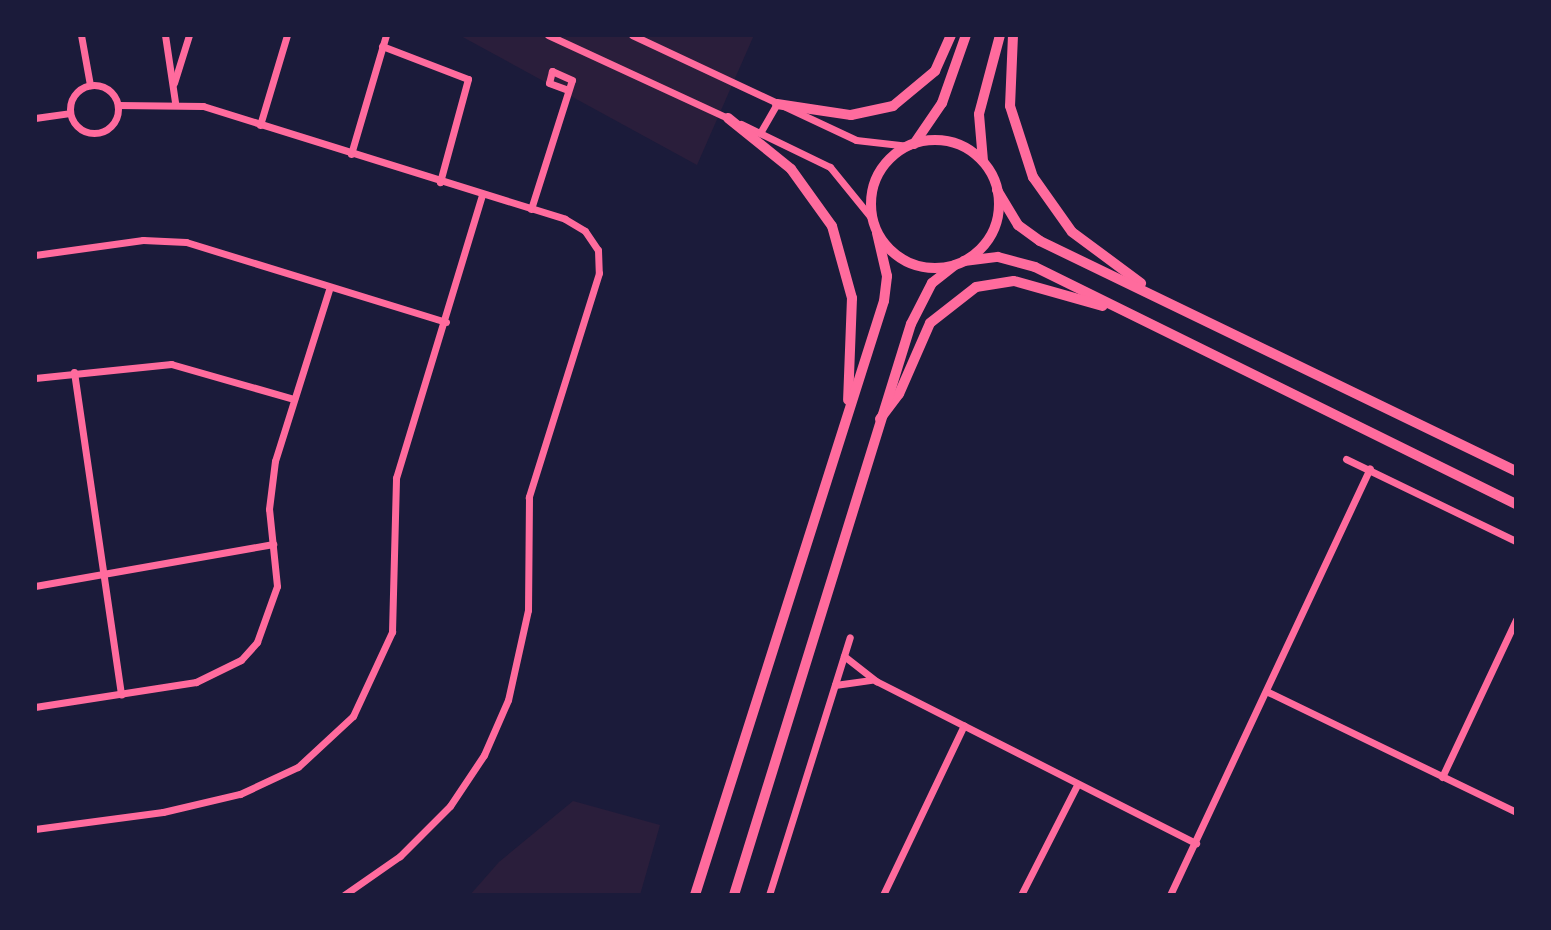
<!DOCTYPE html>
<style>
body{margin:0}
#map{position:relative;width:1551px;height:930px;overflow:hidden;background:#1b1b3a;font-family:Manrope,sans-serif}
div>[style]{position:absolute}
.green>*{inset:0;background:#2a1e3b}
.minor>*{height:7px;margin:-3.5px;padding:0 3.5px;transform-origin:3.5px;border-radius:3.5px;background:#ff6b9d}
.minor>.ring{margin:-3.5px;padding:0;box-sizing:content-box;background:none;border:7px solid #ff6b9d;border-radius:50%}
.trunk>*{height:10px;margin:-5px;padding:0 5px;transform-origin:5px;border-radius:5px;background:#ff6b9d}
.trunk>.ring{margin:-5px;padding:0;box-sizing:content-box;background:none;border:10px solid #ff6b9d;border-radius:50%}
span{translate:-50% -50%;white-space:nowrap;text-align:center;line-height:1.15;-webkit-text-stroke:7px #1b1b3a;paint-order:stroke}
.frame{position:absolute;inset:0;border:37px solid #1b1b3a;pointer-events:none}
</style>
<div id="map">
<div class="green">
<div style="clip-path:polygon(459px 35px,754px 35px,697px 165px)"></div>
<div style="clip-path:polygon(573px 801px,660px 825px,640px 895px,470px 895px,499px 862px)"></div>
</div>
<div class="minor">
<div style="left:81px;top:35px;width:51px;rotate:79.8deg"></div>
<div style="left:165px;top:35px;width:68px;rotate:81.5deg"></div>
<div style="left:548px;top:35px;width:200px;rotate:24.8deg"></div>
<div style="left:632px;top:35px;width:247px;rotate:25.1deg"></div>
<div style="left:856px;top:140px;width:53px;rotate:6.5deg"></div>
<div style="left:382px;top:46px;width:92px;rotate:21deg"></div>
<div style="left:468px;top:79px;width:107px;rotate:105.2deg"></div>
<div style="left:174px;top:83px;width:50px;rotate:-72.6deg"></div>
<div class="ring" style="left:70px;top:85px;width:41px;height:41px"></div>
<div style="left:118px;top:105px;width:85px;rotate:0.7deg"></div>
<div style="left:203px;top:106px;width:379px;rotate:17.3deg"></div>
<div style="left:565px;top:219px;width:23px;rotate:31deg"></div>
<div style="left:585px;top:231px;width:23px;rotate:56deg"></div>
<div style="left:598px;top:250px;width:23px;rotate:88deg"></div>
<div style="left:599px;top:273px;width:235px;rotate:107.4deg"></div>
<div style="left:529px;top:497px;width:113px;rotate:90.5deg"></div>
<div style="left:528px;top:610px;width:92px;rotate:102.5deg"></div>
<div style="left:508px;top:700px;width:60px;rotate:113.6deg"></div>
<div style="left:484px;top:755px;width:61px;rotate:123.7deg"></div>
<div style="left:450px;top:806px;width:71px;rotate:135deg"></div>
<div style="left:400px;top:856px;width:68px;rotate:145.1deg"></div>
<div style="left:35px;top:118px;width:35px;rotate:-8deg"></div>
<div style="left:741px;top:124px;width:99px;rotate:25.8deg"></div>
<div style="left:830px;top:167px;width:68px;rotate:50.9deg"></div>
<div style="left:260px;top:125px;width:94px;rotate:-73.3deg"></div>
<div style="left:760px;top:133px;width:34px;rotate:-60deg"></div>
<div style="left:351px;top:154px;width:124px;rotate:-73.6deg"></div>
<div style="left:531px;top:209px;width:135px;rotate:-72.4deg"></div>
<div style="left:572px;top:80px;width:22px;rotate:-156deg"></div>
<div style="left:552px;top:71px;width:12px;rotate:104deg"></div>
<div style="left:549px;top:83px;width:20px;rotate:20deg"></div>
<div style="left:35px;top:255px;width:109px;rotate:-7.9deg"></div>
<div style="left:143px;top:240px;width:43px;rotate:2.7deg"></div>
<div style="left:186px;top:242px;width:272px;rotate:17.1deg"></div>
<div style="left:74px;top:372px;width:326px;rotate:81.7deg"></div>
<div style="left:35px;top:378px;width:137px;rotate:-5.9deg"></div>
<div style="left:171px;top:364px;width:128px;rotate:15.9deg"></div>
<div style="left:1346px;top:459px;width:189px;rotate:25.8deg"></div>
<div style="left:35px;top:586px;width:242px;rotate:-10deg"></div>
<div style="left:844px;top:656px;width:41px;rotate:38deg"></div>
<div style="left:876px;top:681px;width:359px;rotate:26.9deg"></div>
<div style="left:835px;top:685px;width:37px;rotate:-8deg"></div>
<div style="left:1268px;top:692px;width:276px;rotate:25.8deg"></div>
<div style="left:35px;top:707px;width:163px;rotate:-8.8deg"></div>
<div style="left:196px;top:682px;width:50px;rotate:-26.1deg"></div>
<div style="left:241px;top:660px;width:24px;rotate:-48deg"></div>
<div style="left:257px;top:642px;width:59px;rotate:-70.3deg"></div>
<div style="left:277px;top:586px;width:77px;rotate:-95.9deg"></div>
<div style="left:269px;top:509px;width:48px;rotate:-82.9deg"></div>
<div style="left:275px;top:461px;width:182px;rotate:-72.5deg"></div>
<div style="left:1442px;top:777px;width:174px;rotate:-64.8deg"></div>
<div style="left:35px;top:829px;width:129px;rotate:-7.6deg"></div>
<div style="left:163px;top:812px;width:79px;rotate:-13.2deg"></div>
<div style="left:240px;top:794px;width:64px;rotate:-25deg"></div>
<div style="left:298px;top:767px;width:75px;rotate:-42.8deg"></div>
<div style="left:353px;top:716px;width:93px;rotate:-65.1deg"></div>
<div style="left:392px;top:632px;width:154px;rotate:-88.5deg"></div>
<div style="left:396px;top:478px;width:296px;rotate:-73.1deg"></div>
<div style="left:769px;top:895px;width:270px;rotate:-72.6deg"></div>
<div style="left:883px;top:895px;width:188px;rotate:-64.5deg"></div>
<div style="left:1021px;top:895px;width:123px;rotate:-63deg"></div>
<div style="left:1170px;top:895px;width:471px;rotate:-64.9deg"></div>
</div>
<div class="trunk">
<div style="left:1013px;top:35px;width:71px;rotate:92.4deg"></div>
<div style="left:1010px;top:106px;width:75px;rotate:72.1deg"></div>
<div style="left:1033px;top:177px;width:67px;rotate:54.7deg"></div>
<div style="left:1072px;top:232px;width:86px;rotate:36.5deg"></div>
<div style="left:777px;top:104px;width:75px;rotate:8.5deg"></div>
<div style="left:851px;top:115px;width:43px;rotate:-12.1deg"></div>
<div style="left:893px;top:106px;width:55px;rotate:-39.8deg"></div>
<div style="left:935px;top:71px;width:39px;rotate:-66deg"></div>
<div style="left:728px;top:118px;width:81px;rotate:39deg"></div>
<div style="left:791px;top:169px;width:70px;rotate:54.3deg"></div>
<div style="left:832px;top:226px;width:75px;rotate:74.5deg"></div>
<div style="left:852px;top:298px;width:102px;rotate:92.2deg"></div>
<div class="ring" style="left:871px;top:140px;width:118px;height:118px"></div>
<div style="left:914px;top:144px;width:50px;rotate:-55.7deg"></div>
<div style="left:942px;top:103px;width:72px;rotate:-70.6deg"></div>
<div style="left:983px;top:161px;width:47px;rotate:-94.9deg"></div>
<div style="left:979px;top:114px;width:82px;rotate:-75.1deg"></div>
<div style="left:997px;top:190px;width:41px;rotate:59deg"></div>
<div style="left:1018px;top:225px;width:27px;rotate:36deg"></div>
<div style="left:1040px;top:241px;width:529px;rotate:25.79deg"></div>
<div style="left:964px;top:261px;width:34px;rotate:-7deg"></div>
<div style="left:998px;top:257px;width:38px;rotate:15deg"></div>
<div style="left:1035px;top:267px;width:536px;rotate:26.23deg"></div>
<div style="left:880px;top:419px;width:31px;rotate:-53deg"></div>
<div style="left:899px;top:394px;width:77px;rotate:-66.4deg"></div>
<div style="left:930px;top:323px;width:58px;rotate:-38deg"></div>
<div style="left:976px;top:287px;width:38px;rotate:-9deg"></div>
<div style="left:1014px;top:281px;width:92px;rotate:15.7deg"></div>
<div style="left:695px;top:895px;width:623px;rotate:-72.35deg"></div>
<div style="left:884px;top:301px;width:25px;rotate:-83deg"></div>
<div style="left:887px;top:276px;width:44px;rotate:-103.1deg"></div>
<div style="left:734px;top:895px;width:598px;rotate:-72.78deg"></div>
<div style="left:911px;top:324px;width:46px;rotate:-62.9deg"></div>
<div style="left:932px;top:283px;width:29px;rotate:-38deg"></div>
</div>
<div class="frame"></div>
</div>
